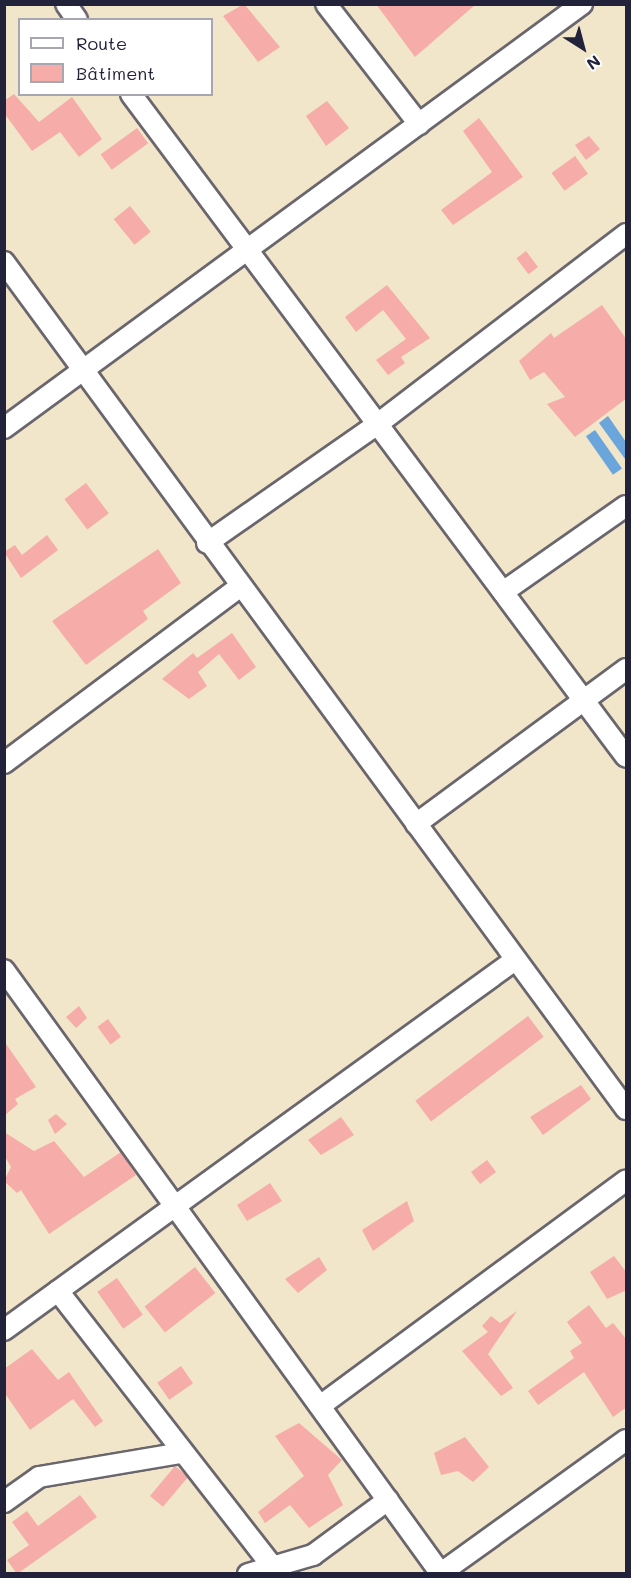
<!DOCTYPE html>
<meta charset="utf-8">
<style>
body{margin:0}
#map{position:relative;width:631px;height:1578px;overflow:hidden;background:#f1e5ca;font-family:Mali,sans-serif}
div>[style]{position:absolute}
.water>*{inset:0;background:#6aa5db;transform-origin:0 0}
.building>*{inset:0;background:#f6ada9;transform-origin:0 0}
.roads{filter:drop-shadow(2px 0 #6a666d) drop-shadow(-2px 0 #6a666d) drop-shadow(0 2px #6a666d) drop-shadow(0 -2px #6a666d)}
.minor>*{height:20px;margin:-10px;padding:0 10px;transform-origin:10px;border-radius:10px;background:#fff}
span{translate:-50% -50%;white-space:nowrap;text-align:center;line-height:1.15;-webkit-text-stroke:4.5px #fff;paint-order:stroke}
.frame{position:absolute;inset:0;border:6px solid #22223b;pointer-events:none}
.legend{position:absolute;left:18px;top:18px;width:195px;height:78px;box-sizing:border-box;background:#fff;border:2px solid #a7a7b1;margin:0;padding:8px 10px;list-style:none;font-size:18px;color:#22223b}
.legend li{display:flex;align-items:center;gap:12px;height:30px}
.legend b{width:30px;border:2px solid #a7a7b1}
.north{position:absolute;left:553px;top:18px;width:60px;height:60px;-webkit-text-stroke:4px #fff;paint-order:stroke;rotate:144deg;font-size:16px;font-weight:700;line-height:24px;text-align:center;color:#22223b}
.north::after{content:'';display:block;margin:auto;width:21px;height:27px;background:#22223b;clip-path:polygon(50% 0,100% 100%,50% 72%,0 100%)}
</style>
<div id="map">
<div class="water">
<div style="clip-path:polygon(608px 416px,626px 442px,625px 459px,599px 423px)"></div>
<div style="left:595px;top:430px;width:47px;height:11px;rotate:55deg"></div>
</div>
<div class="building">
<div style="clip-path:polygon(244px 4px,280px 47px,258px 62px,223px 16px)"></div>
<div style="clip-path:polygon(376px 4px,476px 4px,415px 57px)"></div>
<div style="clip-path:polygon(14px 94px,39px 122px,72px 97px,102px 139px,79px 157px,60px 132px,32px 151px,4px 113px,4px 101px)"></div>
<div style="clip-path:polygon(327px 101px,349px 128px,326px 146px,306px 116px)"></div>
<div style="clip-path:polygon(479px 118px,523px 177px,453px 225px,441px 210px,492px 172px,463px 131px)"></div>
<div style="left:137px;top:128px;width:19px;height:45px;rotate:54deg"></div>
<div style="clip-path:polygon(589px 136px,600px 149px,586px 160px,575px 145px)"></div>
<div style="left:575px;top:156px;width:22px;height:29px;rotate:54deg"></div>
<div style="left:130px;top:206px;width:33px;height:21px;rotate:51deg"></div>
<div style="left:526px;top:251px;width:20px;height:12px;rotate:53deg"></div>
<div style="clip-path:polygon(387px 285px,430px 338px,401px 357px,405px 363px,388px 375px,376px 360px,406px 339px,383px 310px,356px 332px,345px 317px)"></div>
<div style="clip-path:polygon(602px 305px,627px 340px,627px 398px,575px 437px,547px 404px,565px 397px,544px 372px,530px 380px,519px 361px,551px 333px,554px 338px)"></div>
<div style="left:86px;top:483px;width:38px;height:27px;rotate:53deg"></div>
<div style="clip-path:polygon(47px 535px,58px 550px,21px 578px,4px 552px,15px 545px,22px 555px)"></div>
<div style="clip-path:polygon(158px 549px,181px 583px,143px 611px,148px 619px,86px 665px,52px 621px)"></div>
<div style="clip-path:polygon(232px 633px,256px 667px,239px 680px,219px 654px,198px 672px,207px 686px,189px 699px,162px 679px,193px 653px,197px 658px)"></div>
<div style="clip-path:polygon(79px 1006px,87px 1018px,76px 1028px,66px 1017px)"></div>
<div style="left:528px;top:1016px;width:26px;height:141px;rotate:53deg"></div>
<div style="left:108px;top:1019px;width:22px;height:13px;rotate:54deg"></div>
<div style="clip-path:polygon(4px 1041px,36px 1087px,15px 1099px,18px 1104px,4px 1116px)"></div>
<div style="clip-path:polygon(581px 1085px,591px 1099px,543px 1135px,530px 1117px)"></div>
<div style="clip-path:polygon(56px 1114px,67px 1124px,55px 1134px,48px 1120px)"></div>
<div style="clip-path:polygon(341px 1117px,354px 1135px,321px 1155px,308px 1140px)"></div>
<div style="clip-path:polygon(4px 1132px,34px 1151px,54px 1141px,84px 1177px,121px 1152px,136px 1175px,49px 1234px,21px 1190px,17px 1193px,4px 1181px,11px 1167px,4px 1155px)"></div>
<div style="left:487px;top:1160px;width:15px;height:20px;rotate:53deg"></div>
<div style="clip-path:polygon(270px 1183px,282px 1201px,247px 1221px,237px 1205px)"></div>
<div style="clip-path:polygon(407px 1201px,414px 1221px,373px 1251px,362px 1230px)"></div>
<div style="clip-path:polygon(614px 1256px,627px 1273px,627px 1290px,607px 1299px,590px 1272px)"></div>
<div style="clip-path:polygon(319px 1257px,327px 1270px,298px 1293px,285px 1279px)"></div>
<div style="left:195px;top:1267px;width:33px;height:64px;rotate:52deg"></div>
<div style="left:117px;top:1278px;width:45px;height:24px;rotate:55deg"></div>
<div style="clip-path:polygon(589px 1305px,606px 1328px,613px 1323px,627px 1340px,627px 1407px,613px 1417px,584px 1372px,538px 1405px,528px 1391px,574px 1358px,570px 1351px,582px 1343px,567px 1322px)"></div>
<div style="clip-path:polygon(517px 1311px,488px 1354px,513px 1388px,501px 1396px,462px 1351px,488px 1332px,482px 1326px,491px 1316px,500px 1323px)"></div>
<div style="clip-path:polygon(32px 1349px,58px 1380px,69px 1372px,103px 1421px,95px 1427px,73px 1399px,30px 1430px,4px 1392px,4px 1369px)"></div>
<div style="left:181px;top:1366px;width:21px;height:29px;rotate:55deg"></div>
<div style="clip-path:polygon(299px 1423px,342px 1460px,328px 1475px,343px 1505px,309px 1528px,290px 1505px,265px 1523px,258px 1512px,304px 1476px,275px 1436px)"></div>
<div style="clip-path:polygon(465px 1437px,489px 1467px,473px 1482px,458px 1471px,441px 1475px,434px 1453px)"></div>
<div style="left:175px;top:1466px;width:17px;height:39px;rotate:40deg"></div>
<div style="clip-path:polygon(80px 1495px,97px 1517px,17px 1574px,7px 1560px,29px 1545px,12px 1522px,27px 1511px,38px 1526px)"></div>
</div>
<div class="roads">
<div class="minor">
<div style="left:66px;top:4px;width:19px;rotate:55deg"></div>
<div style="left:326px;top:4px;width:152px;rotate:52.2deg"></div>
<div style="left:131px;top:94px;width:827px;rotate:53.25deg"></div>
<div style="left:4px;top:262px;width:1051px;rotate:53.71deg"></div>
<div style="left:4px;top:428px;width:717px;rotate:-36.26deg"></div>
<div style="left:207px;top:543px;width:210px;rotate:-34.9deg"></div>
<div style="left:379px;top:423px;width:311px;rotate:-37.4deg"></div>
<div style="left:503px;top:592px;width:150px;rotate:-35deg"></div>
<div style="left:4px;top:763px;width:294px;rotate:-36.8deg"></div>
<div style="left:416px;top:824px;width:261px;rotate:-36.4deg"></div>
<div style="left:4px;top:970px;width:746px;rotate:54.11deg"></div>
<div style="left:58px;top:1291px;width:358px;rotate:52.1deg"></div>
<div style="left:4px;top:1330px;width:631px;rotate:-35.91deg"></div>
<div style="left:320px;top:1406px;width:380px;rotate:-36.4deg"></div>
<div style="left:4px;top:1502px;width:43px;rotate:-35.5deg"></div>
<div style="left:39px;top:1477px;width:144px;rotate:-9.6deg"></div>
<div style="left:441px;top:1573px;width:228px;rotate:-35.7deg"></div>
<div style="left:248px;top:1574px;width:68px;rotate:-16.3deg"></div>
<div style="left:313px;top:1555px;width:93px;rotate:-36.3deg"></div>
</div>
</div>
<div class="frame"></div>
<ul class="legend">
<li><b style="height:8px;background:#fff"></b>Route</li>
<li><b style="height:16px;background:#f6ada9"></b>Bâtiment</li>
</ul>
<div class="north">N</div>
</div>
